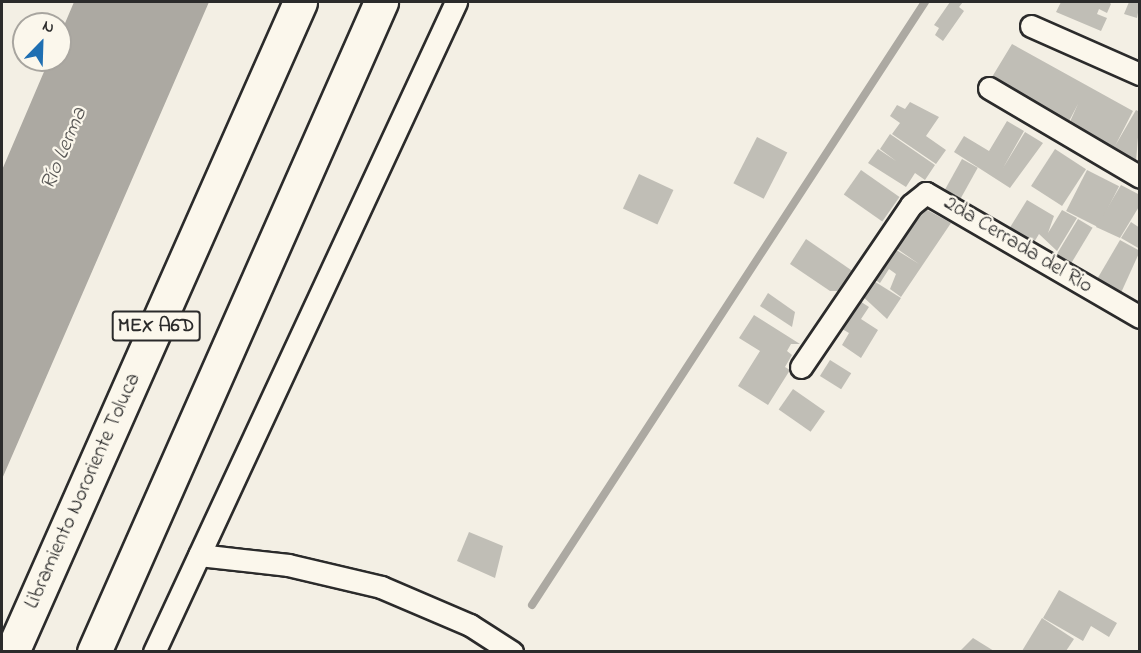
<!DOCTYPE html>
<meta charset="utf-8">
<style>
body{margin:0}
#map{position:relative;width:1141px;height:653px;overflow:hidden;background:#f3efe4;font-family:"Indie Flower",sans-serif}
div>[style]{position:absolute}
.water>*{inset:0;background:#aca9a2}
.stream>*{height:8px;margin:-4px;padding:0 4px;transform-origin:4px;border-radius:4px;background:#aca9a2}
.building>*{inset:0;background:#c0beb6;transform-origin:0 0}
.roads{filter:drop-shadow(2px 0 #2b2b2b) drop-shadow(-2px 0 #2b2b2b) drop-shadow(0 2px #2b2b2b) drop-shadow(0 -2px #2b2b2b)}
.street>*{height:21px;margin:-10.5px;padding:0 10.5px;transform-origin:10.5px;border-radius:10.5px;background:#fbf7ec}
.highway>*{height:33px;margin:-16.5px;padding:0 16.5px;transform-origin:16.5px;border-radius:16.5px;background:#fbf7ec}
span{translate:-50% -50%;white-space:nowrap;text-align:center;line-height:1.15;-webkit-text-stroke:4.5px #fbf7ec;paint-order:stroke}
.shield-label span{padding:2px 4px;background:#fbf7ec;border:2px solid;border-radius:4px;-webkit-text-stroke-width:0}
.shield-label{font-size:20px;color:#2b2b2b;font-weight:700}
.street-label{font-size:21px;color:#2b2b2b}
.water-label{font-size:22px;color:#585755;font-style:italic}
.frame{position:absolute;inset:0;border:3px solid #2b2b2b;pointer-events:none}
.north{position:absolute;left:12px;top:12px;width:60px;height:60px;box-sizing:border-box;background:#fbf7ec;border:2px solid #a8a59f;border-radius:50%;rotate:23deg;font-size:16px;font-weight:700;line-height:24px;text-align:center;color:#2b2b2b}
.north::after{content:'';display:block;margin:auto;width:21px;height:27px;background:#1f6fb2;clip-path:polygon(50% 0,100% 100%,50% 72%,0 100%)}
</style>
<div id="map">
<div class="water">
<div style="clip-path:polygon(74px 2px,209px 2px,2px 479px,2px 170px,49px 60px,60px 60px,60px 35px)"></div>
</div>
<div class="stream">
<div style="left:532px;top:605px;width:720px;rotate:-56.91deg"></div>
</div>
<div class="building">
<div style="clip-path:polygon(950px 2px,963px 2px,959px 7px,964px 11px,943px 41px,935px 35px,939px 28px,934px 25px)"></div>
<div style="clip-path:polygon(1061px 2px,1109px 2px,1111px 4px,1107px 13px,1099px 9px,1097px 14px,1107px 18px,1101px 31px,1056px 12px)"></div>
<div style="clip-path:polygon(1129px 2px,1140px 2px,1137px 18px,1124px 14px)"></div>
<div style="clip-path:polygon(1012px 44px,1133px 111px,1115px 146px,1136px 110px,1140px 112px,1136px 162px,1068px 126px,1078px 104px,1067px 125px,992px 77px)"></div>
<div style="clip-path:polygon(910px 102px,939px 117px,926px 136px,946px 150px,936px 164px,892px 134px,900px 123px,890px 116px,897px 105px,905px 109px)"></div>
<div style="clip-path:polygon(1007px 121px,1024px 131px,1003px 168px,1025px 132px,1043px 143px,1010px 188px,954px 152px,964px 136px,989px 151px)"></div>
<div style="clip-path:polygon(890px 134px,935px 165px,925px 180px,915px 173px,906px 187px,868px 163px,878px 149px,896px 161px,880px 149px)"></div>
<div style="left:757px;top:137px;width:34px;height:52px;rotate:27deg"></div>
<div style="left:1055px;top:149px;width:37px;height:44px;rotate:33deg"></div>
<div style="left:962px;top:159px;width:18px;height:37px;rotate:29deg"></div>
<div style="left:861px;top:170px;width:47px;height:30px;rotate:35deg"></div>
<div style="left:1087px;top:170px;width:36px;height:46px;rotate:27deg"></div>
<div style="left:639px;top:174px;width:38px;height:38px;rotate:25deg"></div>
<div style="clip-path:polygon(1121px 185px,1140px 195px,1140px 205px,1120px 238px,1096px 227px)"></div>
<div style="clip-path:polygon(1027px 200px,1054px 216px,1048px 233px,1062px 210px,1077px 218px,1057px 251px,1039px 234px,1033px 244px,1009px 229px)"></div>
<div style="clip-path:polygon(920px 206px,951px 223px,901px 297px,890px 289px,896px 274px,889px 269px,880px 283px,869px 276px,890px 246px,919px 264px,893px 246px)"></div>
<div style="left:1078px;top:219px;width:17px;height:43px;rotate:31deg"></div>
<div style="clip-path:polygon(1131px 222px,1140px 228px,1140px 249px,1121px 238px)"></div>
<div style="clip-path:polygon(806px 239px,854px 272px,841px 291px,830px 291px,790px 264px)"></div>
<div style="clip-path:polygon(1120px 240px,1140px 251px,1120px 295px,1096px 281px)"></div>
<div style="clip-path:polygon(869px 278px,901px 298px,887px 319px,859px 293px)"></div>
<div style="clip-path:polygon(768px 293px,795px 312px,792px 327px,760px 306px)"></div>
<div style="clip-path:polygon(855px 298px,869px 307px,861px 319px,878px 330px,861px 358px,842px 345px,849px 333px,837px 326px)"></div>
<div style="clip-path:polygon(754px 315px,800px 344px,791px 344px,787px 351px,792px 355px,785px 367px,790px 370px,768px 405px,738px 386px,760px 351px,739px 338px)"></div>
<div style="left:830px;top:360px;width:25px;height:19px;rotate:32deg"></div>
<div style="left:793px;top:389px;width:39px;height:25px;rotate:35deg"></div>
<div style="clip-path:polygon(469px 532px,503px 546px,495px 578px,457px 561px)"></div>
<div style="clip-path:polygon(1059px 590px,1117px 623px,1109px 637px,1091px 626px,1083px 641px,1043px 618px)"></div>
<div style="clip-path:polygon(1042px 618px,1074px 639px,1066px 651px,1022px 651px)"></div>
<div style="clip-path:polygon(973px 638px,994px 651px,960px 651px)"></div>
</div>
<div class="roads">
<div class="street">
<div style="left:1031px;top:26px;width:119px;rotate:23.8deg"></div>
<div style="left:989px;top:88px;width:175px;rotate:30.5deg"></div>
<div style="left:801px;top:367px;width:196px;rotate:-55.8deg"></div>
<div style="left:911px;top:205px;width:19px;rotate:-39deg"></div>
<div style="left:926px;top:193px;width:247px;rotate:30.1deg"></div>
<div style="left:199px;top:555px;width:90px;rotate:6.4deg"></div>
<div style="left:288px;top:565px;width:96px;rotate:13.3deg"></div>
<div style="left:381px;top:587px;width:97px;rotate:23.1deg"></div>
<div style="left:470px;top:625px;width:50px;rotate:32.7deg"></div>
<div style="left:154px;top:652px;width:717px;rotate:-65.08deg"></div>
</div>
<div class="highway">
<div style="left:12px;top:652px;width:711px;rotate:-66.1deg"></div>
<div style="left:94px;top:652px;width:711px;rotate:-66.18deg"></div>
</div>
</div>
<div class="shield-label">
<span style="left:156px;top:326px">MEX A6D</span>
</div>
<div class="street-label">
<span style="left:1018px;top:245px;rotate:31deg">2da Cerrada del Rio</span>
<span style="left:83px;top:491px;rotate:-66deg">Libramiento Nororiente Toluca</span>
</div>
<div class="water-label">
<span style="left:65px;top:149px;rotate:-67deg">Río Lerma</span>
</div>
<div class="frame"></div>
<div class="north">N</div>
</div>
